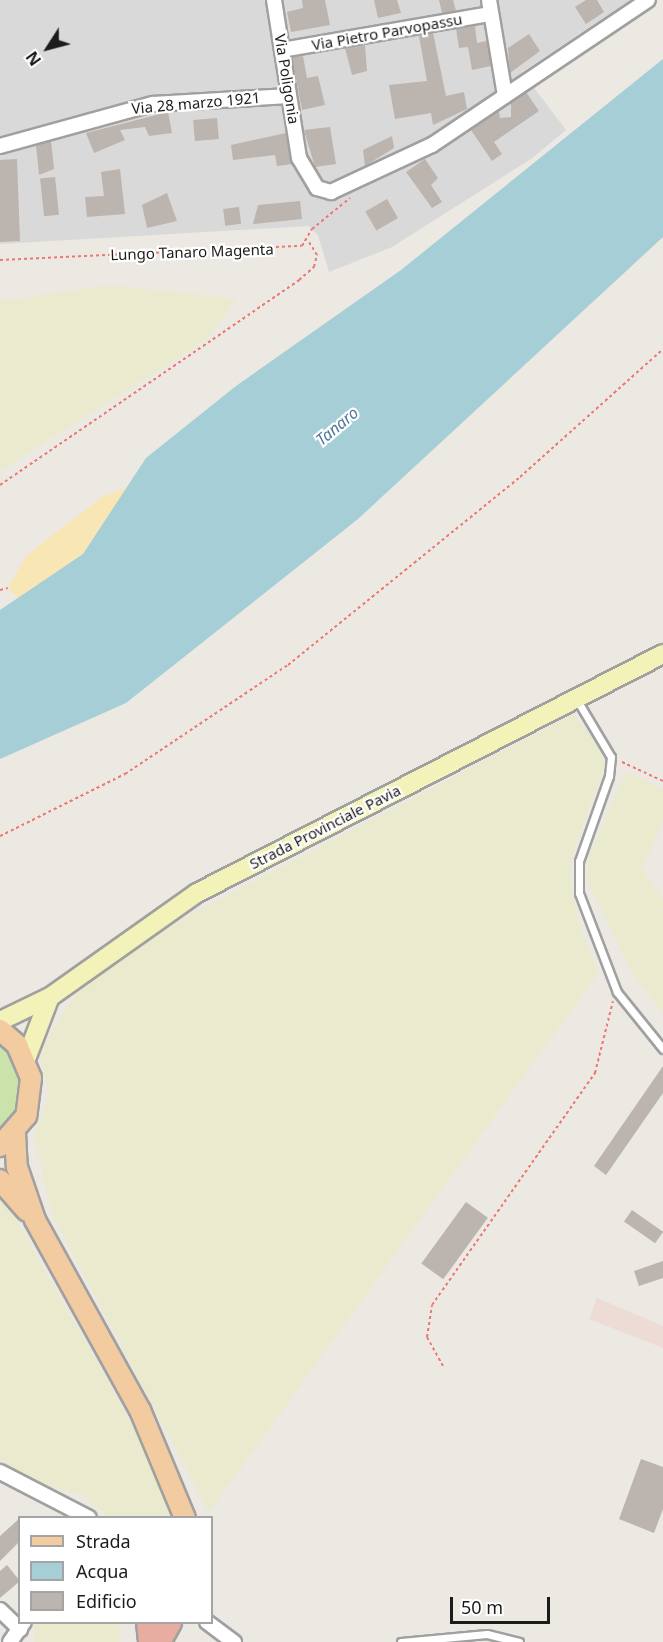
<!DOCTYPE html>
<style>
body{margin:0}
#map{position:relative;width:663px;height:1642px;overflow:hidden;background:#ece8e2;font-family:"Noto Sans",sans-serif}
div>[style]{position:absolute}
.residential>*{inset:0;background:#dad9d9}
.military>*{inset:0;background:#eddbd6}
.farmland>*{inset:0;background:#eaeace;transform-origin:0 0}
.grass>*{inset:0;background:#cae3ab}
.sand>*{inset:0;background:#f8e6b4}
.water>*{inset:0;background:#a6ced7}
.building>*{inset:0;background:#bcb4af;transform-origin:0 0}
.path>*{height:2px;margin-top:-1px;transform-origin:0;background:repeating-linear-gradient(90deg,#ed7772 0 3px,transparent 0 6px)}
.roads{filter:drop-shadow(2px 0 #a0a0a0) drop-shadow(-2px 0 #a0a0a0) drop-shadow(0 2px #a0a0a0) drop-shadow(0 -2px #a0a0a0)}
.service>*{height:7px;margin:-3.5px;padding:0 3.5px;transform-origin:3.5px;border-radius:3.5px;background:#fff}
.minor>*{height:14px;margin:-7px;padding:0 7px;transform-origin:7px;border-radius:7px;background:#fff}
.secondary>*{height:18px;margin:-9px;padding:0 9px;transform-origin:9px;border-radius:9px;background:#f3f3b9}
.primary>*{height:20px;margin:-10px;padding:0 10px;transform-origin:10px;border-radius:10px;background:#f3cba0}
.trunk>*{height:21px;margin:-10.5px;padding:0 10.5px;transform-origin:10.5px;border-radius:10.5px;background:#e8ada1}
span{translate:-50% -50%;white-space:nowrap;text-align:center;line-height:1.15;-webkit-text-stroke:4.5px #fff;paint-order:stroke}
.street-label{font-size:15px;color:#1c1c1c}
.water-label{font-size:16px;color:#4e799c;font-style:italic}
.legend{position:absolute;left:18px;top:1516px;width:195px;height:108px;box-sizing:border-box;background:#fff;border:2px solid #a4a4a4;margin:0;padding:8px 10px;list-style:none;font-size:18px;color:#1c1c1c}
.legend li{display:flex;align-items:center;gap:12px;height:30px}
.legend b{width:30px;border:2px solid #a4a4a4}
.north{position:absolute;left:18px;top:18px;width:60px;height:60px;-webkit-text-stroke:4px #fff;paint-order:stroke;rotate:234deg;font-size:16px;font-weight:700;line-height:24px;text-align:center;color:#1c1c1c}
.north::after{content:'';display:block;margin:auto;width:21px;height:27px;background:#1c1c1c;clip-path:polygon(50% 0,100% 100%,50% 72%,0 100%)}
.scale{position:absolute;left:450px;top:1597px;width:100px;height:27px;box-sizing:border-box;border:3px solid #1c1c1c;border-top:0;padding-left:8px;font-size:18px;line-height:21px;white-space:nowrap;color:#1c1c1c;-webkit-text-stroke:4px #fff;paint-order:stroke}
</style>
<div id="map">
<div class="residential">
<div style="clip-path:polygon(0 0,630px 0,522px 72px,566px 130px,531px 159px,392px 247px,329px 272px,318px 235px,308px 226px,0 244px)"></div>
</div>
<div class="military">
<div style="clip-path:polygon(597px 1298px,663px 1326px,663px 1348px,589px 1319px)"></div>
</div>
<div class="farmland">
<div style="clip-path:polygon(112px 285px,236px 299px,206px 340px,0 471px,0 301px)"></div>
<div style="clip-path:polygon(573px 714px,600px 747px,605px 765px,573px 852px,570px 880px,579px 924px,598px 973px,209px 1512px,51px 1212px,34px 1135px,49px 1095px,39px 1052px,78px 991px,143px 940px)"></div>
<div style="clip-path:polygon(626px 772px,663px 789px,663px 823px,642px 869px,663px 900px,663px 1013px,632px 973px,587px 880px,588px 858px)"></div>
<div style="clip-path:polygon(0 1192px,150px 1455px,170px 1517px,109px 1517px,84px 1496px,25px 1478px,0 1459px)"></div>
<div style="left:34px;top:1623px;width:86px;height:22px"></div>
</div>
<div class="grass">
<div style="clip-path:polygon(0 1042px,12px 1056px,21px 1083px,16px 1110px,0 1132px)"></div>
</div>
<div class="sand">
<div style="clip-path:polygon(127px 487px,83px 554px,18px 598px,8px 588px,26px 556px,102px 497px)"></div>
</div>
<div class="water">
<div style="clip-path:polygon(663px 59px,663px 237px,358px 519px,126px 703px,0 759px,0 610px,83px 554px,146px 458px,236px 386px,401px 270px)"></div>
</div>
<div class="building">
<div style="clip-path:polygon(302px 0,325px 0,330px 25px,291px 32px,287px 12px,303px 8px)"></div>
<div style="clip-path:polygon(374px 0,397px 0,401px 13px,378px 18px)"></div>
<div style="clip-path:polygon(439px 0,453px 0,456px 11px,442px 13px)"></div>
<div style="clip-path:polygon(586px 0,597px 0,604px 12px,586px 24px,575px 7px)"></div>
<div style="clip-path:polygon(475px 26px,477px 43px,487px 41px,491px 66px,472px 70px,468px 47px,459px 48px,456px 29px)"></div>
<div style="clip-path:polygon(433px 33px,446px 96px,464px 92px,467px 109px,433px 125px,431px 113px,395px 119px,389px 85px,427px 81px,419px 36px)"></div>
<div style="clip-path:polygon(529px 34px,540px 51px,510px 73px,508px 48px)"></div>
<div style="clip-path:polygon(365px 45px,367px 71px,352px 75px,345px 48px)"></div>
<div style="clip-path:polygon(303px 56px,307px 78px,318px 76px,325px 105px,302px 110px,292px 57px)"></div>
<div style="clip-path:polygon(526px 92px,539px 111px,494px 142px,502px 154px,492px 161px,471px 130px,499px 111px,500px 118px,511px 117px,511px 103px)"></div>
<div style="clip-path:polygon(168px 112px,172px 133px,149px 136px,145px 127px,120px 130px,125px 140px,94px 153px,86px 133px)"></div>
<div style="left:217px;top:118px;width:21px;height:24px;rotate:85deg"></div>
<div style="clip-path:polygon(330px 127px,336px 164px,315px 167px,304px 130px)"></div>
<div style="clip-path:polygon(286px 133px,292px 164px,277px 166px,275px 155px,233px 160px,231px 145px)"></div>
<div style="clip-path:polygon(392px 136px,394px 148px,365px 166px,363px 150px)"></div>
<div style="clip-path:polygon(51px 141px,54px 169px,39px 175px,36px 145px)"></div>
<div style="clip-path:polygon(17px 159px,20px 241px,0 242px,0 160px)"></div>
<div style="clip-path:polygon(425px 159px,438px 178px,431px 185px,442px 202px,432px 208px,406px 172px)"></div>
<div style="clip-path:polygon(120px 169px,125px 214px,87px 217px,85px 197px,104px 196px,101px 172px)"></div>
<div style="left:55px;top:177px;width:38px;height:15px;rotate:84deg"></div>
<div style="clip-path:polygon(167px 193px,177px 221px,147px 228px,142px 205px)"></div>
<div style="left:387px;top:199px;width:22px;height:25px;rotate:60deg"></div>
<div style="clip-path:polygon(300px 201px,302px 219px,253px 224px,258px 205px)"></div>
<div style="left:239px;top:207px;width:17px;height:16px;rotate:83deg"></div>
<div style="clip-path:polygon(663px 1066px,663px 1093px,606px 1175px,594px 1166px)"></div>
<div style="left:466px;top:1202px;width:27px;height:76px;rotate:36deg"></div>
<div style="left:632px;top:1210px;width:38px;height:14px;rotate:35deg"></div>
<div style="clip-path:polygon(663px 1261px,663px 1278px,639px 1286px,634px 1271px)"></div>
<div style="clip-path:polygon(641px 1459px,663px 1467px,663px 1509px,654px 1533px,619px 1519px)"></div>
<div style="clip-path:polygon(20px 1518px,20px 1541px,0 1561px,0 1536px)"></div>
<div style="clip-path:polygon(7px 1565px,20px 1581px,0 1598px,0 1571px)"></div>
</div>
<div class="path">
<div style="left:0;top:260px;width:302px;rotate:-2.7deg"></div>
<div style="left:302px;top:246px;width:20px;rotate:-60deg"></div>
<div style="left:312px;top:229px;width:49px;rotate:-39.2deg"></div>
<div style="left:0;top:485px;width:363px;rotate:-34.4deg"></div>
<div style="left:299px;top:280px;width:20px;rotate:-41deg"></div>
<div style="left:314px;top:267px;width:12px;rotate:-76deg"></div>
<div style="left:317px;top:255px;width:15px;rotate:-122deg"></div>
<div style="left:0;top:590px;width:8px;rotate:-14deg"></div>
<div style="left:622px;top:762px;width:45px;rotate:24.9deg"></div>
<div style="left:0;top:836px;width:140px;rotate:-26.4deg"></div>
<div style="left:125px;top:774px;width:196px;rotate:-33.8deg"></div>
<div style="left:288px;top:665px;width:299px;rotate:-39deg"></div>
<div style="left:520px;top:477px;width:192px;rotate:-41.8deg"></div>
<div style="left:443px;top:1366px;width:33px;rotate:-119deg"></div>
<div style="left:427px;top:1337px;width:32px;rotate:-81deg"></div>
<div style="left:432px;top:1305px;width:284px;rotate:-54.9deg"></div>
<div style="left:595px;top:1073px;width:74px;rotate:-76deg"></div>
</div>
<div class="roads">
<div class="service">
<div style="left:577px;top:700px;width:66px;rotate:59.2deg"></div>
<div style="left:611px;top:757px;width:19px;rotate:96deg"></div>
<div style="left:609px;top:776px;width:90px;rotate:109.4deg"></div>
<div style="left:579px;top:861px;width:32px;rotate:90deg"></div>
<div style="left:579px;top:893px;width:106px;rotate:69deg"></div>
<div style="left:617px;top:992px;width:73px;rotate:51.1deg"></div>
<div style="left:401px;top:1642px;width:86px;rotate:-5.3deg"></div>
<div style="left:487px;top:1634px;width:33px;rotate:14deg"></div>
</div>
<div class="minor">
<div style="left:274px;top:0;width:160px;rotate:81deg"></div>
<div style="left:299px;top:158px;width:35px;rotate:59deg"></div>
<div style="left:317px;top:188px;width:15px;rotate:16deg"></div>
<div style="left:331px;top:192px;width:111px;rotate:-25deg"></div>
<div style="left:432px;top:145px;width:260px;rotate:-33.9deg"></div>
<div style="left:489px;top:0;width:97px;rotate:80.5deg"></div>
<div style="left:282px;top:50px;width:212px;rotate:-9.8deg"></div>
<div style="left:0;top:146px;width:159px;rotate:-15.4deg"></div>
<div style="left:153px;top:104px;width:136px;rotate:-3.4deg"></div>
<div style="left:0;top:1472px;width:100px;rotate:27.3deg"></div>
<div style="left:0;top:1610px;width:28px;rotate:44deg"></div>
<div style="left:207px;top:1622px;width:34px;rotate:37deg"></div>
<div style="left:10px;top:1642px;width:24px;rotate:-55deg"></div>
</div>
<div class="secondary">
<div style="left:0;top:1021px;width:55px;rotate:-25.6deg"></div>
<div style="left:50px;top:997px;width:180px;rotate:-35.3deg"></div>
<div style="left:197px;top:893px;width:524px;rotate:-27.15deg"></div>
<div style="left:26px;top:1059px;width:64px;rotate:-69deg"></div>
</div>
<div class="primary">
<div style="left:0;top:1030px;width:23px;rotate:41deg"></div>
<div style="left:17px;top:1045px;width:36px;rotate:67deg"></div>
<div style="left:31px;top:1078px;width:38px;rotate:97deg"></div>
<div style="left:26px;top:1116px;width:40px;rotate:131deg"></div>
<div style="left:15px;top:1133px;width:34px;rotate:87deg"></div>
<div style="left:17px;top:1167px;width:56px;rotate:71.2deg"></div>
<div style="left:35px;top:1220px;width:217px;rotate:61.1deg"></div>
<div style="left:140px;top:1410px;width:117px;rotate:67.4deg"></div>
<div style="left:0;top:1180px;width:41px;rotate:48.9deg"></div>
</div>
<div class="trunk">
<div style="left:147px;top:1622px;width:20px;rotate:84deg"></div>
<div style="left:159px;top:1642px;width:23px;rotate:-61deg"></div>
</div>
</div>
<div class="street-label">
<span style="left:387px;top:32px;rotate:-10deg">Via Pietro Parvopassu</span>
<span style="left:287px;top:79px;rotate:81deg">Via Poligonia</span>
<span style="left:196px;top:103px;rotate:-5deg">Via 28 marzo 1921</span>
<span style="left:192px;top:252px;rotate:-2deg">Lungo Tanaro Magenta</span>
<span style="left:325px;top:827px;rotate:-27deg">Strada Provinciale Pavia</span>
</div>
<div class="water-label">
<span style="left:337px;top:426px;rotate:-40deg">Tanaro</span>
</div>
<ul class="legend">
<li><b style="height:8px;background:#f3cba0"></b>Strada</li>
<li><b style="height:16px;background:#a6ced7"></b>Acqua</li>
<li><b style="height:16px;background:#bcb4af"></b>Edificio</li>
</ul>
<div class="north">N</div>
<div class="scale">50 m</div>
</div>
